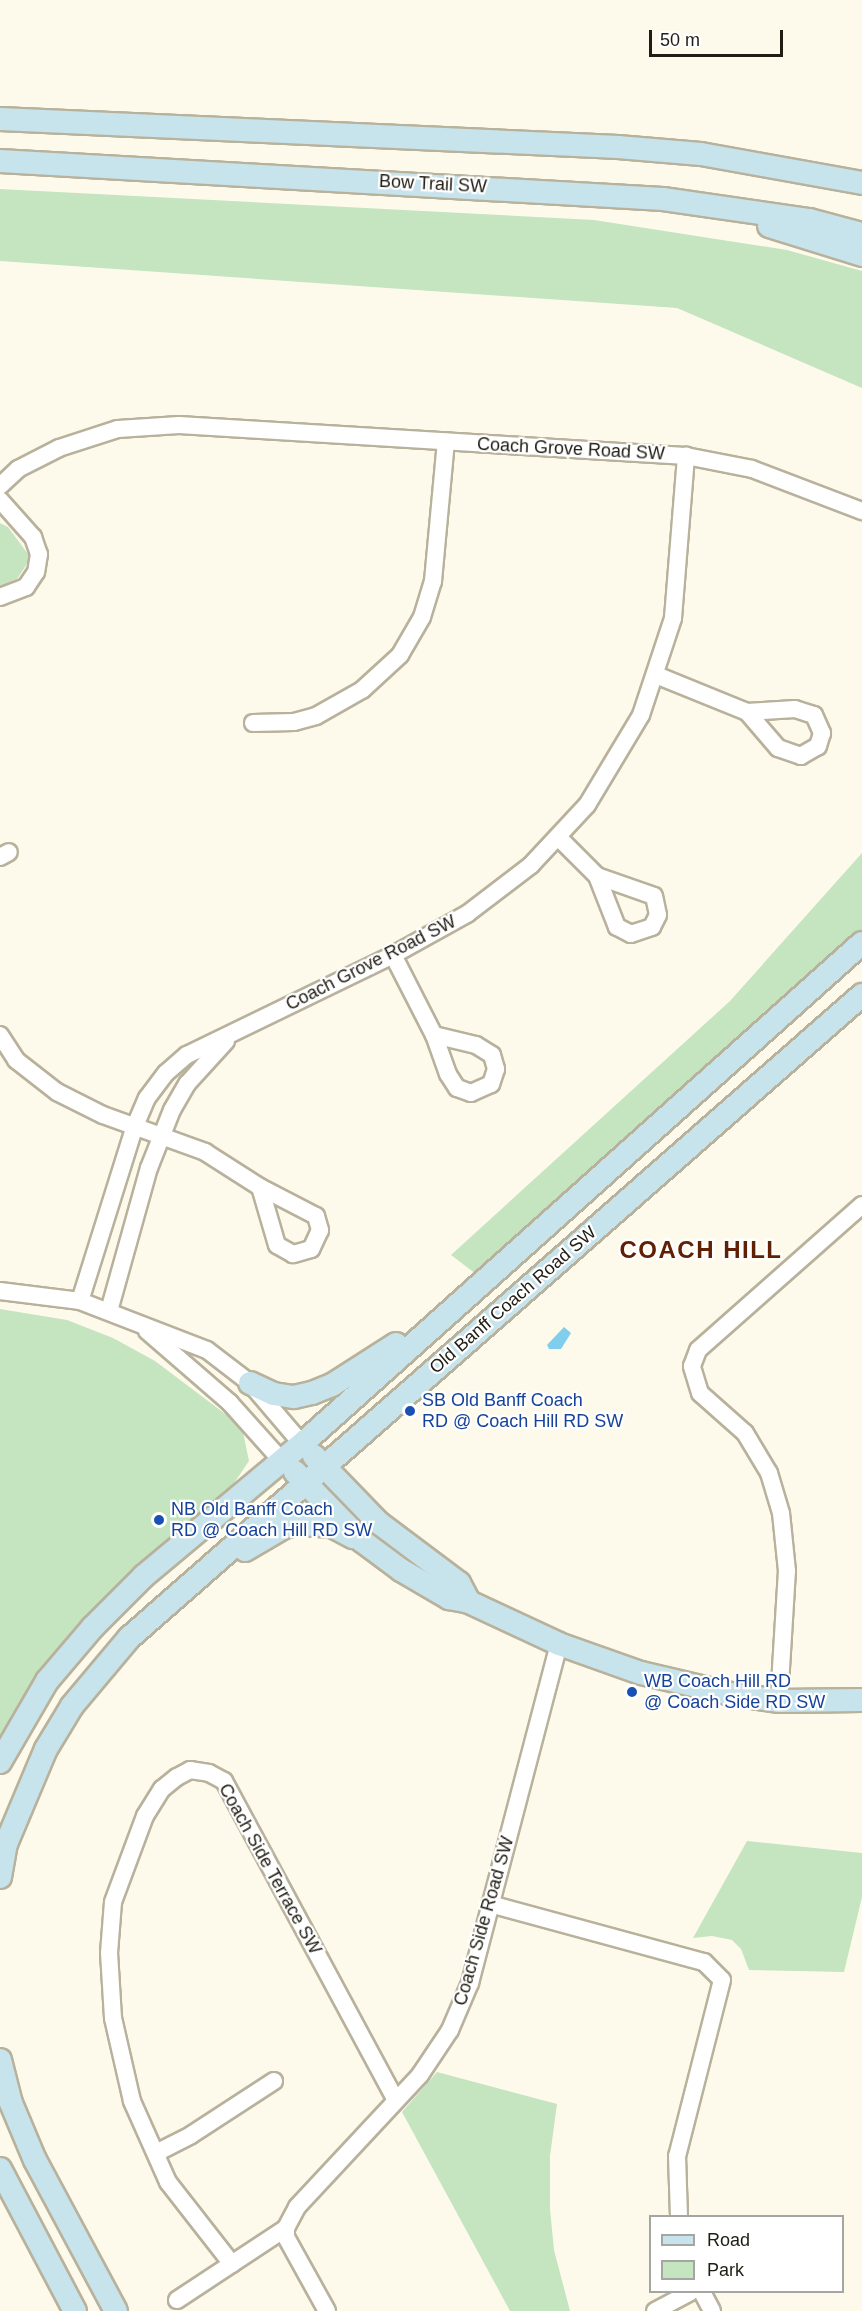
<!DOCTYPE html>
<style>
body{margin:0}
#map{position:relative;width:862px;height:2311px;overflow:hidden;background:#fefaeb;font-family:Helvetica,sans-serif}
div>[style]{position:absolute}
.green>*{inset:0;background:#c5e4c0}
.water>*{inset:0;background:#80ceee}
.roads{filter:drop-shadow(2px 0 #b8b19b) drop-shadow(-2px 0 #b8b19b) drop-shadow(0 2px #b8b19b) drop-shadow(0 -2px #b8b19b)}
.street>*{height:16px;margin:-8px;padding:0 8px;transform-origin:8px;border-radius:8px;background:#fff}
.secondary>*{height:22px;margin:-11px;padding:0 11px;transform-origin:11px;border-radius:11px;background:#c7e3ec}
.dots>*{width:16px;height:16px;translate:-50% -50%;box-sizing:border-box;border:3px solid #fff;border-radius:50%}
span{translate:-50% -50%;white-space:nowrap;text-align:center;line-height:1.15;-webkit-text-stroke:4.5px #fff;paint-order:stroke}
.street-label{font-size:18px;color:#1f1d14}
.transit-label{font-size:18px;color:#164399}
.left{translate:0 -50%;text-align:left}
.district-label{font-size:24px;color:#602004;font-weight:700;letter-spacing:1.5px}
.legend{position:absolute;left:649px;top:2215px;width:195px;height:78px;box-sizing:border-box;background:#fff;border:2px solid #a5a5a1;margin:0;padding:8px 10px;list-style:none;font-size:18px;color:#1f1d14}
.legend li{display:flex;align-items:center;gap:12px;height:30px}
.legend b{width:30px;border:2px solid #a5a5a1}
.scale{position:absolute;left:649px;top:30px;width:134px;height:27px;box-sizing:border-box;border:3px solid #1f1d14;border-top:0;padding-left:8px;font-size:18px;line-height:21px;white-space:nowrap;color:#1f1d14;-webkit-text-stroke:4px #fff;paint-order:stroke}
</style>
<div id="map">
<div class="green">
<div style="clip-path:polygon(0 189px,594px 220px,787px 250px,862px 271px,862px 388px,677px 308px,0 261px)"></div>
<div style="clip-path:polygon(0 523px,8px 527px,31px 558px,17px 579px,0 586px)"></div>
<div style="clip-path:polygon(862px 853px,862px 933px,476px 1274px,451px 1255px,730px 1001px)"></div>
<div style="clip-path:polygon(0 1309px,67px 1320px,113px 1338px,155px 1361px,228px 1416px,243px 1432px,249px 1461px,232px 1486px,120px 1583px,80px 1626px,53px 1656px,0 1735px)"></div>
<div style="clip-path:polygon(747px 1841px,862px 1853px,862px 1897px,844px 1972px,749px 1970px,741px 1949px,732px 1940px,712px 1936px,693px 1938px)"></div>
<div style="clip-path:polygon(437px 2072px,557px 2104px,550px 2156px,550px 2209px,554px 2250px,570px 2311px,510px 2311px,402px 2112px)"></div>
</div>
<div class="water">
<div style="clip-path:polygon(564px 1327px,571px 1333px,561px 1349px,549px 1349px,547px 1345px)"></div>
</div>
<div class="roads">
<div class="street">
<div style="left:0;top:486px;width:25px;rotate:-43deg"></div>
<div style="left:18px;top:469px;width:46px;rotate:-27.1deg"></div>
<div style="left:59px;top:448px;width:62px;rotate:-17.9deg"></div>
<div style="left:118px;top:429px;width:61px;rotate:-3.8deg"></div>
<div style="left:179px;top:425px;width:508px;rotate:3.5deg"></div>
<div style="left:686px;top:456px;width:67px;rotate:11.1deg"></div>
<div style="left:752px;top:469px;width:118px;rotate:20.9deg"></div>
<div style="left:0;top:500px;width:50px;rotate:48.3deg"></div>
<div style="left:33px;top:537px;width:18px;rotate:71deg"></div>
<div style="left:39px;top:554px;width:18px;rotate:99deg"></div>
<div style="left:36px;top:572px;width:18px;rotate:124deg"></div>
<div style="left:26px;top:587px;width:28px;rotate:159deg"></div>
<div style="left:656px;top:675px;width:98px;rotate:22.1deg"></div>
<div style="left:795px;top:709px;width:20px;rotate:18deg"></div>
<div style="left:814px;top:715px;width:20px;rotate:66deg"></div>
<div style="left:822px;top:733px;width:14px;rotate:107deg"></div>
<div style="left:818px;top:746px;width:20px;rotate:150deg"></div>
<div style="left:801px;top:756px;width:24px;rotate:-161deg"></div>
<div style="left:778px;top:748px;width:48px;rotate:-130.7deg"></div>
<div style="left:747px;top:712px;width:48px;rotate:-3.6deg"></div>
<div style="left:253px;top:723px;width:41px;rotate:-1.4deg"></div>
<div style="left:294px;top:722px;width:23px;rotate:-15deg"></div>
<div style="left:316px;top:716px;width:53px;rotate:-29.5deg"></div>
<div style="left:362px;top:690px;width:52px;rotate:-42.6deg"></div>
<div style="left:400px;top:655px;width:44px;rotate:-59.9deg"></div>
<div style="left:422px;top:617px;width:38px;rotate:-73deg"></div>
<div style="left:433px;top:581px;width:140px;rotate:-84.7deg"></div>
<div style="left:558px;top:837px;width:55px;rotate:45deg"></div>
<div style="left:0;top:857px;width:10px;rotate:-29deg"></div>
<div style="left:597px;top:876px;width:60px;rotate:19.3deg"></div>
<div style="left:654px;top:896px;width:19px;rotate:78deg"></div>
<div style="left:658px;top:915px;width:13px;rotate:117deg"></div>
<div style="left:652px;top:927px;width:22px;rotate:162deg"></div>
<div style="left:631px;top:934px;width:16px;rotate:-153deg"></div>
<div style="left:617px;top:927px;width:55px;rotate:-111.4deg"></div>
<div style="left:393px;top:955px;width:90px;rotate:62.9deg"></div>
<div style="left:0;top:1035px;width:30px;rotate:57deg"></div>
<div style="left:16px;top:1060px;width:52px;rotate:38deg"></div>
<div style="left:57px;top:1092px;width:51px;rotate:26.6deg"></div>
<div style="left:103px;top:1115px;width:109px;rotate:19.9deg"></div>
<div style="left:205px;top:1152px;width:65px;rotate:32.5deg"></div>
<div style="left:434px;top:1035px;width:43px;rotate:13.4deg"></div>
<div style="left:476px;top:1045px;width:19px;rotate:32deg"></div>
<div style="left:492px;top:1055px;width:15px;rotate:74deg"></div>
<div style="left:496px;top:1069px;width:16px;rotate:108deg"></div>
<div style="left:491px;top:1084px;width:22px;rotate:156deg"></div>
<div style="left:471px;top:1093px;width:15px;rotate:-160deg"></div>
<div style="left:457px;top:1088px;width:17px;rotate:-123deg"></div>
<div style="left:448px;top:1074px;width:41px;rotate:-109.7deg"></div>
<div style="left:260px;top:1187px;width:63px;rotate:27.4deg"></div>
<div style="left:316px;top:1216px;width:15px;rotate:74deg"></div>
<div style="left:320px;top:1230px;width:21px;rotate:115deg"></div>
<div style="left:311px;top:1249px;width:19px;rotate:164deg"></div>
<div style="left:293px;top:1254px;width:18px;rotate:-151deg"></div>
<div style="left:277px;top:1245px;width:60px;rotate:-106.3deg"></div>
<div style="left:0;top:1291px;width:81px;rotate:7.1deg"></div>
<div style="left:80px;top:1301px;width:136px;rotate:21.1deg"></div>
<div style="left:207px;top:1350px;width:54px;rotate:37.5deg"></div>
<div style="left:250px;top:1383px;width:80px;rotate:49.6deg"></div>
<div style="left:80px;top:1301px;width:183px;rotate:-72.6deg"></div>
<div style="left:135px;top:1126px;width:30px;rotate:-67deg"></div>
<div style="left:147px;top:1098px;width:31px;rotate:-53deg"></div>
<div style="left:166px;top:1073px;width:28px;rotate:-41deg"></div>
<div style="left:187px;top:1055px;width:229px;rotate:-25.9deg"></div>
<div style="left:393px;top:955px;width:85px;rotate:-29deg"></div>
<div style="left:467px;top:914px;width:81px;rotate:-37.4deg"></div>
<div style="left:531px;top:865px;width:82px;rotate:-47deg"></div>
<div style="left:587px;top:805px;width:105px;rotate:-59deg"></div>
<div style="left:641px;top:715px;width:102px;rotate:-71.7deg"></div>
<div style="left:673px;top:618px;width:163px;rotate:-85.4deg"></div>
<div style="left:109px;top:1311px;width:148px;rotate:-74.4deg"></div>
<div style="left:149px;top:1168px;width:62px;rotate:-68.4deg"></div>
<div style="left:172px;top:1110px;width:30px;rotate:-60deg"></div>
<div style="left:187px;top:1084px;width:58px;rotate:-47.8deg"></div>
<div style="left:147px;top:1331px;width:110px;rotate:40.9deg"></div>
<div style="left:230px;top:1403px;width:76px;rotate:48.2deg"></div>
<div style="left:779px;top:1701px;width:130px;rotate:-86.5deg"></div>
<div style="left:787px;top:1571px;width:58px;rotate:-95.9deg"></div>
<div style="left:781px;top:1513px;width:42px;rotate:-106.7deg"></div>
<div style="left:769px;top:1473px;width:47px;rotate:-121deg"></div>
<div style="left:745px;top:1433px;width:60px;rotate:-138.4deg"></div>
<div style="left:700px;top:1393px;width:28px;rotate:-107deg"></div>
<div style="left:692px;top:1366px;width:17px;rotate:-69deg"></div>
<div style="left:698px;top:1350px;width:219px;rotate:-41.5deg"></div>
<div style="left:490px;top:1904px;width:222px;rotate:15.2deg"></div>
<div style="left:704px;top:1962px;width:25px;rotate:45deg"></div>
<div style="left:722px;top:1980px;width:182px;rotate:104.3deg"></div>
<div style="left:677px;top:2156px;width:60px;rotate:88.1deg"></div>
<div style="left:156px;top:2153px;width:39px;rotate:-27deg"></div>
<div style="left:191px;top:2135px;width:99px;rotate:-33deg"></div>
<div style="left:232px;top:2264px;width:104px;rotate:-128deg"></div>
<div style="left:168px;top:2182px;width:89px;rotate:-114deg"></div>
<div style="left:132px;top:2101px;width:85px;rotate:-102.9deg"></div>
<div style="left:113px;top:2018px;width:65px;rotate:-93.5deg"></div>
<div style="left:109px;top:1953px;width:51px;rotate:-85.5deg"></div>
<div style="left:113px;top:1902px;width:92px;rotate:-69.6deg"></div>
<div style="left:145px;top:1816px;width:32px;rotate:-58deg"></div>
<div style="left:162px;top:1789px;width:19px;rotate:-39deg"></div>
<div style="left:177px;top:1777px;width:15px;rotate:-28deg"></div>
<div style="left:190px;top:1770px;width:19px;rotate:9deg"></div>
<div style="left:209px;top:1773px;width:17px;rotate:28deg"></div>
<div style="left:224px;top:1781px;width:362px;rotate:61.7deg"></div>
<div style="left:702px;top:2292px;width:21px;rotate:62deg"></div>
<div style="left:177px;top:2300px;width:131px;rotate:-33.4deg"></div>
<div style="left:327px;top:2311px;width:85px;rotate:-119deg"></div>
<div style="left:286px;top:2237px;width:9px;rotate:-90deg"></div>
<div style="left:286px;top:2228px;width:24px;rotate:-62deg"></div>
<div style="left:297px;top:2207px;width:180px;rotate:-47deg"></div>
<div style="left:420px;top:2075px;width:54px;rotate:-56.3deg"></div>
<div style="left:450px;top:2030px;width:51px;rotate:-66.9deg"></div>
<div style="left:470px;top:1983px;width:350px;rotate:-75.3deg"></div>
<div style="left:655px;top:2311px;width:40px;rotate:-28deg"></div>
</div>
<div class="secondary">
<div style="left:0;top:119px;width:619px;rotate:2.59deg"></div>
<div style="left:618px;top:147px;width:83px;rotate:4.8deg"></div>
<div style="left:701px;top:154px;width:164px;rotate:10.2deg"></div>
<div style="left:0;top:161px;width:664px;rotate:3.28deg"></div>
<div style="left:663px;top:199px;width:148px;rotate:8.2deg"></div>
<div style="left:809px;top:220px;width:55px;rotate:14.8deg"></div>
<div style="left:769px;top:226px;width:97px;rotate:17.3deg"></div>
<div style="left:250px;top:1383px;width:26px;rotate:25deg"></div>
<div style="left:274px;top:1394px;width:20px;rotate:9deg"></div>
<div style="left:294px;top:1397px;width:18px;rotate:-13deg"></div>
<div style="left:312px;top:1393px;width:22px;rotate:-22deg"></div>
<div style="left:332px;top:1385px;width:76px;rotate:-32.6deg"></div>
<div style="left:314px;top:1456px;width:93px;rotate:45.9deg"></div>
<div style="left:379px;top:1523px;width:100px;rotate:36.9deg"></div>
<div style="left:459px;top:1583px;width:21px;rotate:62deg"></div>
<div style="left:295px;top:1472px;width:96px;rotate:45.8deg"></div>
<div style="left:362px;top:1541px;width:49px;rotate:36.6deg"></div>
<div style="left:401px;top:1570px;width:56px;rotate:30.3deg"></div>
<div style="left:449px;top:1598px;width:20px;rotate:11deg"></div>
<div style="left:469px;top:1602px;width:99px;rotate:25deg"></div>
<div style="left:559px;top:1644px;width:87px;rotate:19.5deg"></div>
<div style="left:641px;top:1673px;width:92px;rotate:13.1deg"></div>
<div style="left:731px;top:1694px;width:49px;rotate:8.3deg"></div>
<div style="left:779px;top:1701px;width:83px;rotate:-0.7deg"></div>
<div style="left:245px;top:1550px;width:45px;rotate:-30.5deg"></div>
<div style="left:284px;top:1527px;width:13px;rotate:-13deg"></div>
<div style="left:297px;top:1524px;width:35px;rotate:3deg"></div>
<div style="left:332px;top:1526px;width:24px;rotate:28deg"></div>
<div style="left:0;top:1762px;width:94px;rotate:-59.9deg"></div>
<div style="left:47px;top:1681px;width:71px;rotate:-49.6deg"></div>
<div style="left:93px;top:1627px;width:72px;rotate:-45deg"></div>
<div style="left:144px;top:1576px;width:206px;rotate:-39.9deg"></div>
<div style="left:302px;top:1444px;width:751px;rotate:-41.82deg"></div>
<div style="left:0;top:1877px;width:34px;rotate:-80deg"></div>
<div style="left:6px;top:1844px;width:103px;rotate:-67.2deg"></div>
<div style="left:46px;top:1749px;width:50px;rotate:-58.8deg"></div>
<div style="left:72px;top:1706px;width:89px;rotate:-50deg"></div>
<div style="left:129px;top:1638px;width:975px;rotate:-41.26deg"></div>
<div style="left:0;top:2060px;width:44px;rotate:75.7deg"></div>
<div style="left:11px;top:2103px;width:62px;rotate:67.2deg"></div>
<div style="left:35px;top:2160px;width:171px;rotate:61.8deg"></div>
<div style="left:0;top:2169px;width:161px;rotate:62.2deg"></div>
</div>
</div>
<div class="dots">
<div style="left:410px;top:1411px;background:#1a4fb4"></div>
<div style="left:159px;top:1520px;background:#1a4fb4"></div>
<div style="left:632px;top:1692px;background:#1a4fb4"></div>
</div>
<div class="street-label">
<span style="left:433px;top:184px;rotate:3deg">Bow Trail SW</span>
<span style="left:571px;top:449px;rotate:3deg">Coach Grove Road SW</span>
<span style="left:371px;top:963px;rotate:-27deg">Coach Grove Road SW</span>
<span style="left:513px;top:1300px;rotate:-41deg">Old Banff Coach Road SW</span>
<span style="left:270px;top:1869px;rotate:61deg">Coach Side Terrace SW</span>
<span style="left:484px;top:1921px;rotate:-74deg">Coach Side Road SW</span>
</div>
<div class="transit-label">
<span class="left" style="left:422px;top:1411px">SB Old Banff Coach<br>RD @ Coach Hill RD SW</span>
<span class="left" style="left:171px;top:1520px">NB Old Banff Coach<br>RD @ Coach Hill RD SW</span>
<span class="left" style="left:644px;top:1692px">WB Coach Hill RD<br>@ Coach Side RD SW</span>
</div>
<div class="district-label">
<span style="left:701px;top:1250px">COACH HILL</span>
</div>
<ul class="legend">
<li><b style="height:8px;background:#c7e3ec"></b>Road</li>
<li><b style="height:16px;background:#c5e4c0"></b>Park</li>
</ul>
<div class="scale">50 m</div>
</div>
